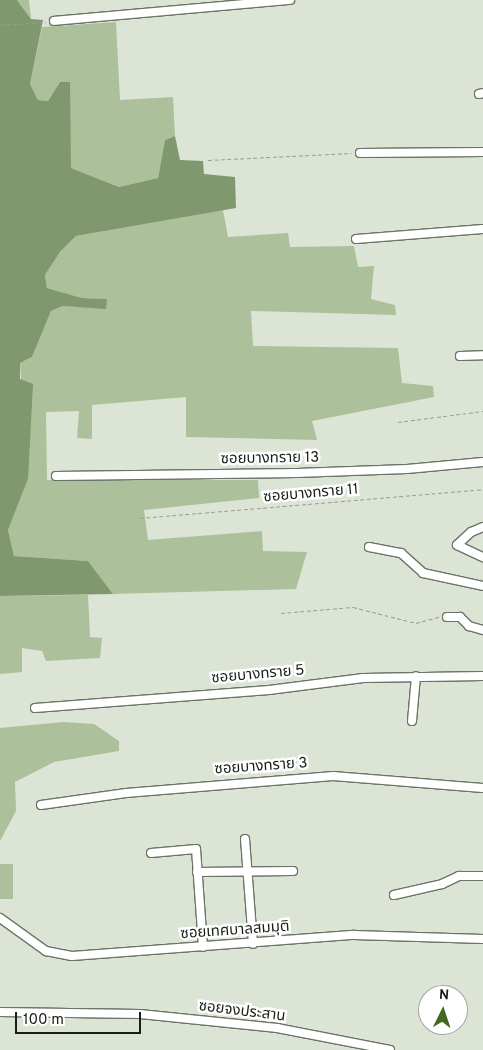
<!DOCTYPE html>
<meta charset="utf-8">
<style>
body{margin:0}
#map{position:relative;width:483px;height:1050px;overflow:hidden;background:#dce5d5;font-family:Overpass,"Noto Sans Thai",sans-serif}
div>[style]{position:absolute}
.green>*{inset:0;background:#abc09b;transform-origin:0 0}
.water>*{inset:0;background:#80986d}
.path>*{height:1px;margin-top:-0.5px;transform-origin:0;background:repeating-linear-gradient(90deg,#979e92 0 4px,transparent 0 6.5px)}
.roads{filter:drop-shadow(1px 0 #6b7366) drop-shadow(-1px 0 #6b7366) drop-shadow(0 1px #6b7366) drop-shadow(0 -1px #6b7366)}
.street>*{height:8px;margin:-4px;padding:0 4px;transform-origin:4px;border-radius:4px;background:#fff}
span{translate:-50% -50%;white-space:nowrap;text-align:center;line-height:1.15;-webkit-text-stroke:5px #fff;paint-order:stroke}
.street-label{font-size:15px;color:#1a1e18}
.north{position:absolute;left:418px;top:985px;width:50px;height:50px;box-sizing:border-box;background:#fff;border:1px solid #a3a5a3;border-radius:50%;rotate:4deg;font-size:14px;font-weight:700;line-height:20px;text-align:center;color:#1a1e18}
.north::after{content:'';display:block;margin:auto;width:18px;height:22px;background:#456821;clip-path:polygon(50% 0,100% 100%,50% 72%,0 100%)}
.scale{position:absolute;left:15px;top:1012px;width:126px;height:22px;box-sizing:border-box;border:2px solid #1a1e18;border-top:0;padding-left:6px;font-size:15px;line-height:18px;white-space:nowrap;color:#1a1e18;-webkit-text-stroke:4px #fff;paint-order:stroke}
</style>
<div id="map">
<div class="green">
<div style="clip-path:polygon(17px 0,29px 0,31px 19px)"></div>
<div style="clip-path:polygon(116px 22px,120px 100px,173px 97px,175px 136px,165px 140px,158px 178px,119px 187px,71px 168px,69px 131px,60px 82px,48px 101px,38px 100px,30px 84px,42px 27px)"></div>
<div style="clip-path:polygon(223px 210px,228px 237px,288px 233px,290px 247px,354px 246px,358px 267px,374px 266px,371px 299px,395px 305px,396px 315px,251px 311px,253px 346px,398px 348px,402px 383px,433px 386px,434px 397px,312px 421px,317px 440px,186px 437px,186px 397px,92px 405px,92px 439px,77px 438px,79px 411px,46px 412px,47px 480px,258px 480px,259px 498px,144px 510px,148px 540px,262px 531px,263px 551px,307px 552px,296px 589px,113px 594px,88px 561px,14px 556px,8px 530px,28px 479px,20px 363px,32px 357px,51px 311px,63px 306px,106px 308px,106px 299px,82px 298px,47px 288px,45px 275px,60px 252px,76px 236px)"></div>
<div style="clip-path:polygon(88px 595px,90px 637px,102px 638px,100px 658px,46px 661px,42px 651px,22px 648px,22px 672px,0 674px,0 596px)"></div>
<div style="clip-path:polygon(63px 722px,94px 724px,119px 741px,119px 751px,54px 762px,15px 782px,16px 811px,0 841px,0 728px)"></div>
<div style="left:0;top:864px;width:13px;height:35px"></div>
</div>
<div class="water">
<div style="clip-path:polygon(0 0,17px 0,31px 19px,43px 20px,30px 84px,38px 100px,48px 101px,60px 82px,70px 82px,71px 168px,119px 187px,158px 178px,165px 140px,175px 136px,180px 160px,203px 161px,204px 174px,235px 177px,236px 208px,76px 236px,60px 252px,45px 275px,47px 288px,82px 298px,107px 299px,106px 309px,63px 306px,51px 311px,32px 357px,20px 363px,20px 379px,33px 384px,28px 479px,8px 530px,14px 556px,88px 561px,113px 594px,0 596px)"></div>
</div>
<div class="path">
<div style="left:0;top:25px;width:46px;rotate:-3.7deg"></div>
<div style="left:208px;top:160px;width:144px;rotate:-2.8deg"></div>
<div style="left:398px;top:422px;width:86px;rotate:-7.4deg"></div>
<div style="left:140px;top:518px;width:344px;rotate:-4.8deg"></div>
<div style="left:281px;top:613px;width:72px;rotate:-4.8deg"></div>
<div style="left:353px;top:607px;width:65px;rotate:14.3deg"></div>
<div style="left:416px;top:623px;width:24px;rotate:-15deg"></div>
</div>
<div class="roads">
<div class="street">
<div style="left:54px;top:21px;width:237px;rotate:-5.1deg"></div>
<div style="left:479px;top:94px;width:4px;rotate:-14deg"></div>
<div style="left:360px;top:153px;width:123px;rotate:-0.5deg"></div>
<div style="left:356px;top:239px;width:127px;rotate:-4.5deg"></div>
<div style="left:460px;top:356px;width:23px;rotate:-2deg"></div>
<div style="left:56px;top:476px;width:241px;rotate:-0.7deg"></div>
<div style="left:297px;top:473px;width:110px;rotate:-2.1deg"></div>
<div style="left:407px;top:469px;width:76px;rotate:-5.3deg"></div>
<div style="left:483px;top:527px;width:13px;rotate:157deg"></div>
<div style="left:471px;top:532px;width:19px;rotate:137deg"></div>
<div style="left:457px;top:545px;width:29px;rotate:25deg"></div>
<div style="left:369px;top:547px;width:33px;rotate:11deg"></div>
<div style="left:401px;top:553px;width:30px;rotate:42deg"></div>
<div style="left:423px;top:573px;width:61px;rotate:12.2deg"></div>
<div style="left:447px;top:617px;width:13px"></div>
<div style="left:460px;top:617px;width:13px;rotate:45deg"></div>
<div style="left:469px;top:626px;width:15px;rotate:16deg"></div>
<div style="left:35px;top:708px;width:235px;rotate:-4.4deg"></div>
<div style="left:269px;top:690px;width:95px;rotate:-7.3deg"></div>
<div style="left:363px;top:678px;width:120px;rotate:-1deg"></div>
<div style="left:412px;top:721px;width:45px;rotate:-84.9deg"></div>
<div style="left:41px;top:805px;width:86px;rotate:-8deg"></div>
<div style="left:126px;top:793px;width:208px;rotate:-4.7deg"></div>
<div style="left:333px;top:776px;width:150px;rotate:4.6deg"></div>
<div style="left:245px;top:839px;width:105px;rotate:85.6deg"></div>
<div style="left:151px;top:853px;width:45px;rotate:-5.1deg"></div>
<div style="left:196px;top:849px;width:98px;rotate:85.9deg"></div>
<div style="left:197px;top:872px;width:96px;rotate:-0.6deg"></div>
<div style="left:394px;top:895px;width:49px;rotate:-12.9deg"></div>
<div style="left:442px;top:884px;width:19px;rotate:-25deg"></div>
<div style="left:459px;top:876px;width:24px"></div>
<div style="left:0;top:918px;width:57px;rotate:35.7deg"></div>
<div style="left:46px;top:951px;width:26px;rotate:11deg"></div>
<div style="left:72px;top:956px;width:283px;rotate:-4.3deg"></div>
<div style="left:354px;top:935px;width:129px;rotate:1.8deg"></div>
<div style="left:0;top:1012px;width:140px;rotate:0.8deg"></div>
<div style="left:140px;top:1014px;width:138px;rotate:5.8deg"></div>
<div style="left:277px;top:1028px;width:115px;rotate:11deg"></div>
</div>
</div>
<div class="street-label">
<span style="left:270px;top:459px;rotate:-1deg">ซอยบางทราย 13</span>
<span style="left:311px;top:494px;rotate:-5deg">ซอยบางทราย 11</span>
<span style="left:258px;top:675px;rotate:-5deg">ซอยบางทราย 5</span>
<span style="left:261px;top:767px;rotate:-4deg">ซอยบางทราย 3</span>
<span style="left:235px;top:931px;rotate:-4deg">ซอยเทศบาลสมมุติ</span>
<span style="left:242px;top:1012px;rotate:7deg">ซอยจงประสาน</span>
</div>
<div class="north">N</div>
<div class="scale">100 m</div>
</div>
